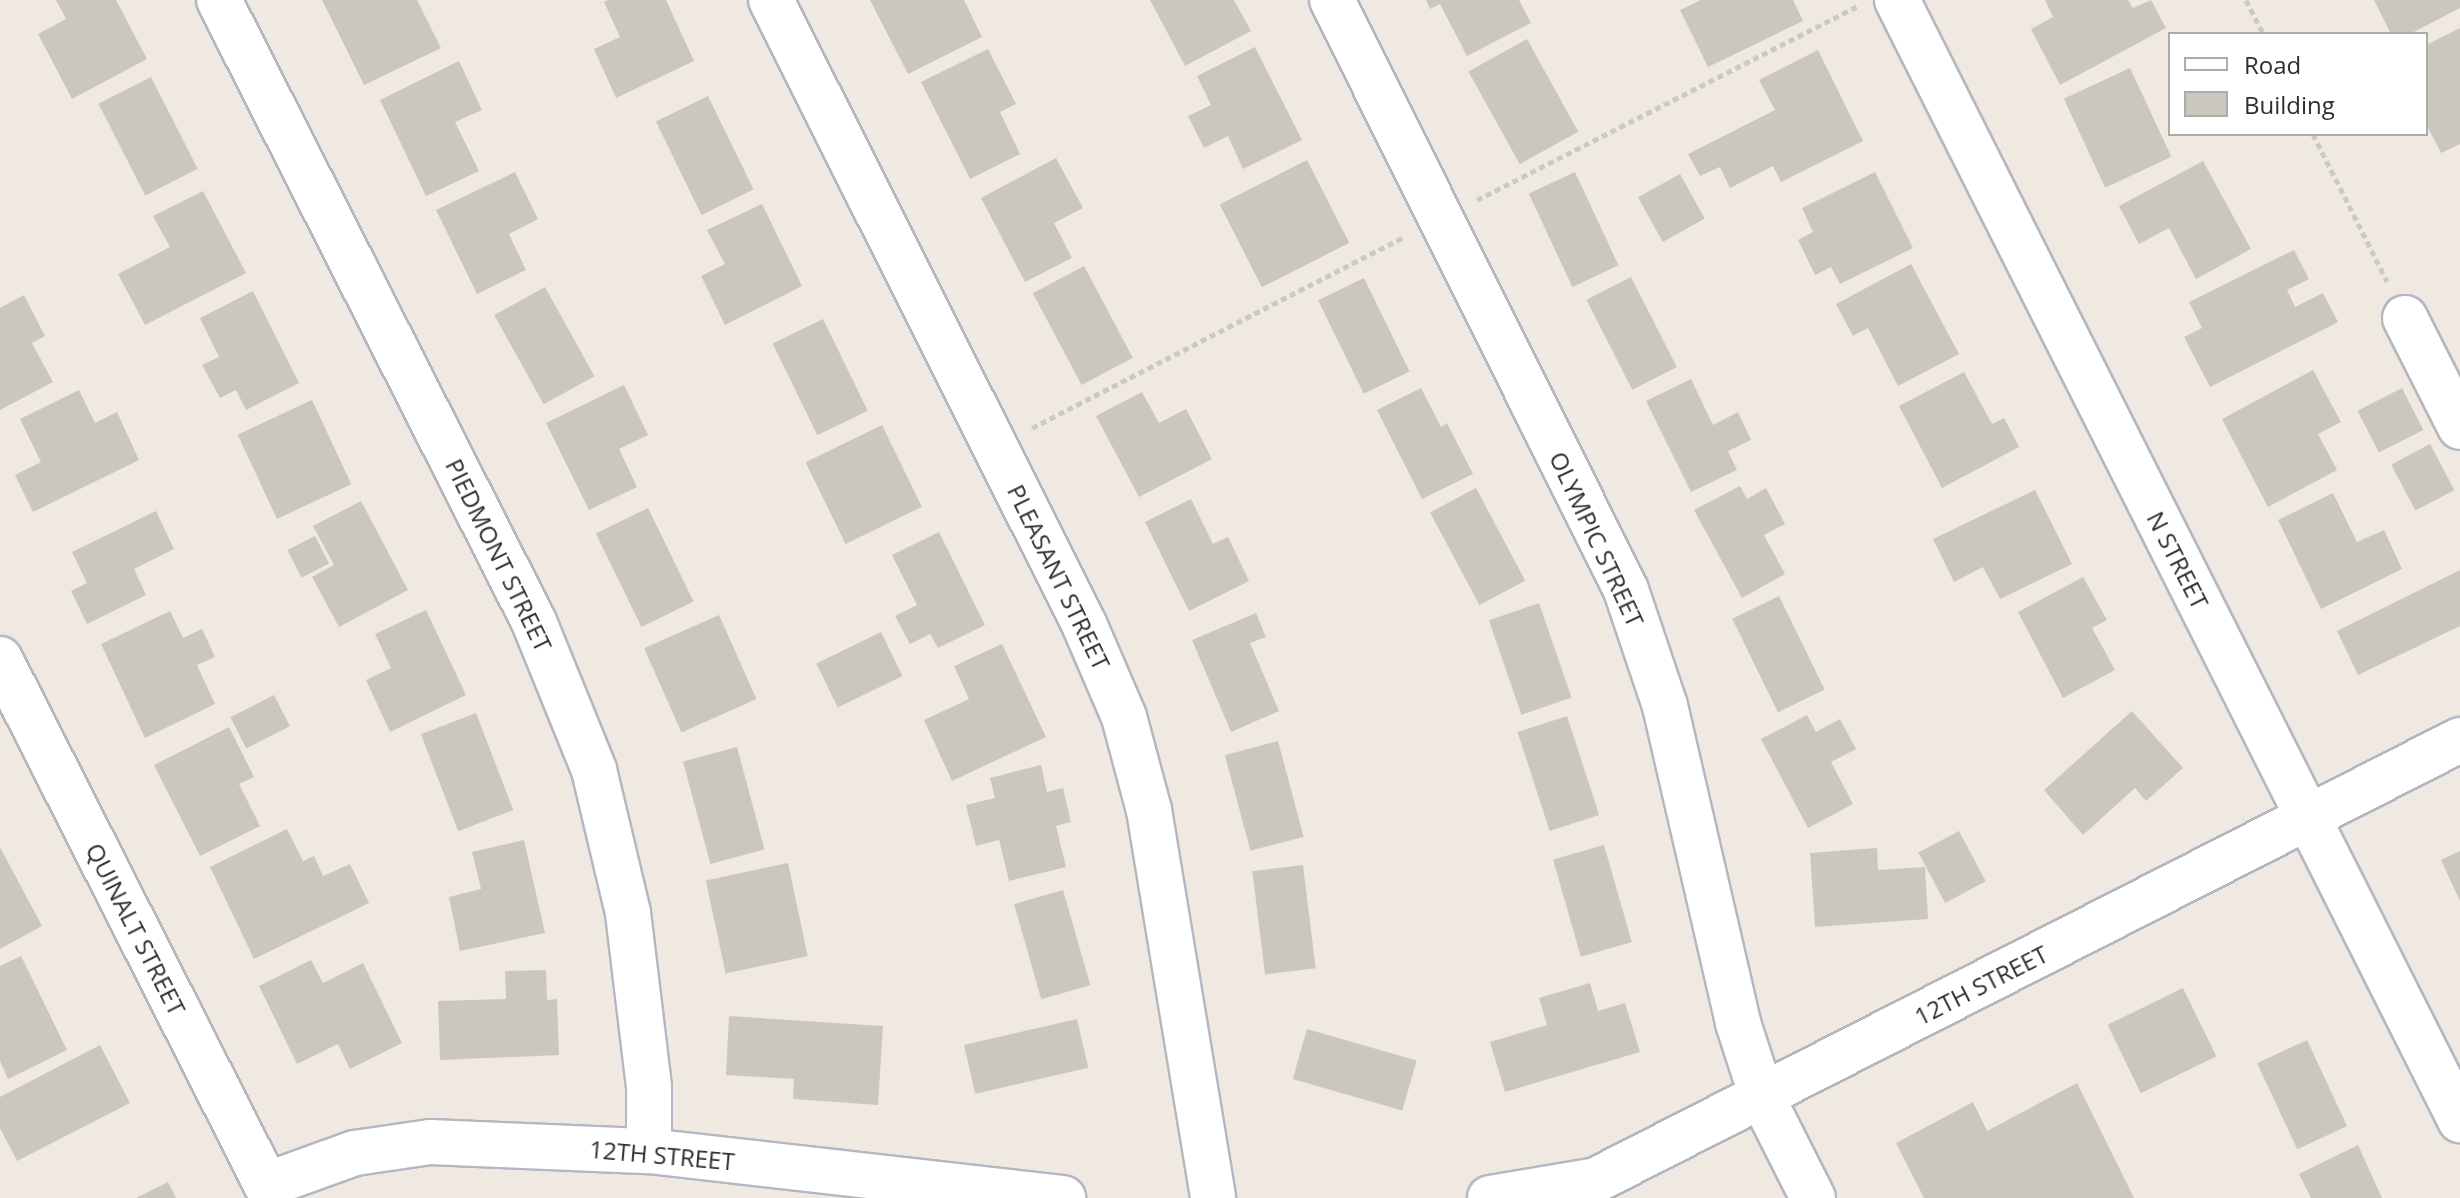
<!DOCTYPE html>
<style>
body{margin:0}
#map{position:relative;width:2460px;height:1198px;overflow:hidden;background:#efe9e1;font-family:"Open Sans",sans-serif}
div>[style]{position:absolute}
.building>*{inset:0;background:#cbc7bf;transform-origin:0 0}
.path>*{height:5px;margin-top:-2.5px;transform-origin:0;background:repeating-linear-gradient(90deg,#c9c9c9 0 6px,transparent 0 10px)}
.roads{filter:drop-shadow(2px 0 #b4b7c1) drop-shadow(-2px 0 #b4b7c1) drop-shadow(0 2px #b4b7c1) drop-shadow(0 -2px #b4b7c1)}
.minor>*{height:44px;margin:-22px;padding:0 22px;transform-origin:22px;border-radius:22px;background:#fff}
span{translate:-50% -50%;white-space:nowrap;text-align:center;line-height:1.15;-webkit-text-stroke:7px #fff;paint-order:stroke}
.street-label{font-size:24px;color:#2e2e2e}
.legend{position:absolute;left:2168px;top:32px;width:260px;height:104px;box-sizing:border-box;background:#fff;border:2px solid #ababab;margin:0;padding:10px 14px;list-style:none;font-size:24px;color:#2e2e2e}
.legend li{display:flex;align-items:center;gap:16px;height:40px}
.legend b{width:40px;border:2px solid #ababab}
</style>
<div id="map">
<div class="building">
<div style="clip-path:polygon(56px 0,116px 0,147px 59px,72px 99px,38px 34px,66px 19px)"></div>
<div style="clip-path:polygon(322px 0,417px 0,441px 48px,364px 85px)"></div>
<div style="clip-path:polygon(608px 0,666px 0,694px 61px,616px 98px,594px 49px,620px 37px,604px 2px)"></div>
<div style="clip-path:polygon(870px 0,964px 0,982px 37px,908px 74px)"></div>
<div style="clip-path:polygon(1150px 0,1234px 0,1251px 31px,1185px 66px)"></div>
<div style="clip-path:polygon(1426px 0,1519px 0,1531px 23px,1467px 56px,1440px 4px,1430px 9px)"></div>
<div style="clip-path:polygon(1701px 0,1793px 0,1803px 21px,1708px 67px,1680px 10px)"></div>
<div style="clip-path:polygon(2045px 0,2128px 0,2133px 8px,2151px 0,2166px 28px,2060px 85px,2031px 29px,2053px 17px)"></div>
<div style="clip-path:polygon(2374px 0,2460px 0,2460px 8px,2410px 34px,2391px 34px)"></div>
<div style="clip-path:polygon(2460px 28px,2460px 144px,2441px 153px,2426px 124px,2426px 45px)"></div>
<div style="left:1527px;top:39px;width:106px;height:67px;rotate:61deg"></div>
<div style="clip-path:polygon(1255px 47px,1302px 140px,1243px 169px,1228px 136px,1204px 148px,1188px 116px,1211px 105px,1197px 76px)"></div>
<div style="clip-path:polygon(988px 49px,1016px 104px,1000px 112px,1020px 154px,970px 179px,921px 82px)"></div>
<div style="clip-path:polygon(1818px 50px,1863px 141px,1781px 182px,1773px 166px,1730px 188px,1720px 167px,1700px 176px,1688px 154px,1775px 110px,1759px 80px)"></div>
<div style="clip-path:polygon(459px 61px,482px 110px,455px 122px,479px 171px,426px 196px,380px 100px)"></div>
<div style="left:2130px;top:68px;width:98px;height:73px;rotate:65deg"></div>
<div style="left:151px;top:77px;width:103px;height:59px;rotate:63deg"></div>
<div style="left:708px;top:96px;width:104px;height:58px;rotate:64deg"></div>
<div style="clip-path:polygon(1056px 158px,1083px 208px,1054px 223px,1072px 258px,1025px 282px,981px 198px)"></div>
<div style="left:1307px;top:160px;width:93px;height:98px;rotate:63deg"></div>
<div style="clip-path:polygon(2203px 161px,2251px 249px,2196px 279px,2169px 228px,2139px 244px,2119px 206px)"></div>
<div style="clip-path:polygon(515px 172px,538px 219px,509px 234px,526px 270px,477px 294px,436px 210px)"></div>
<div style="left:1575px;top:172px;width:103px;height:51px;rotate:65deg"></div>
<div style="clip-path:polygon(1875px 172px,1913px 248px,1840px 284px,1831px 267px,1815px 275px,1798px 240px,1813px 232px,1802px 208px)"></div>
<div style="left:1680px;top:174px;width:51px;height:48px;rotate:61deg"></div>
<div style="clip-path:polygon(203px 191px,246px 273px,145px 325px,118px 274px,170px 247px,153px 216px)"></div>
<div style="clip-path:polygon(762px 204px,802px 286px,725px 325px,701px 276px,725px 264px,707px 230px)"></div>
<div style="clip-path:polygon(2294px 250px,2309px 279px,2287px 290px,2295px 307px,2323px 293px,2338px 322px,2210px 387px,2184px 337px,2202px 328px,2189px 302px)"></div>
<div style="clip-path:polygon(1911px 264px,1959px 354px,1898px 386px,1868px 328px,1853px 336px,1836px 304px)"></div>
<div style="left:1084px;top:266px;width:104px;height:58px;rotate:62deg"></div>
<div style="left:1631px;top:277px;width:101px;height:50px;rotate:63deg"></div>
<div style="left:1364px;top:278px;width:104px;height:51px;rotate:64deg"></div>
<div style="left:545px;top:287px;width:102px;height:58px;rotate:61deg"></div>
<div style="clip-path:polygon(253px 291px,299px 383px,246px 410px,236px 390px,220px 398px,202px 365px,219px 357px,200px 318px)"></div>
<div style="clip-path:polygon(24px 295px,45px 336px,32px 343px,53px 382px,0 410px,0 308px)"></div>
<div style="left:823px;top:319px;width:102px;height:56px;rotate:64deg"></div>
<div style="clip-path:polygon(2313px 370px,2341px 422px,2318px 434px,2337px 470px,2268px 507px,2222px 419px)"></div>
<div style="clip-path:polygon(1964px 372px,1992px 424px,2004px 418px,2019px 447px,1942px 488px,1899px 406px)"></div>
<div style="clip-path:polygon(1691px 379px,1713px 425px,1738px 412px,1751px 440px,1728px 451px,1737px 470px,1691px 492px,1646px 401px)"></div>
<div style="clip-path:polygon(624px 385px,648px 435px,619px 449px,637px 487px,589px 510px,546px 423px)"></div>
<div style="clip-path:polygon(1421px 388px,1441px 427px,1447px 423px,1473px 474px,1422px 499px,1377px 410px)"></div>
<div style="left:2402px;top:388px;width:47px;height:50px;rotate:63deg"></div>
<div style="clip-path:polygon(79px 390px,95px 423px,117px 412px,139px 460px,33px 512px,15px 475px,41px 462px,20px 419px)"></div>
<div style="clip-path:polygon(1142px 392px,1159px 423px,1186px 409px,1212px 459px,1139px 497px,1096px 416px)"></div>
<div style="left:312px;top:400px;width:93px;height:82px;rotate:65deg"></div>
<div style="left:882px;top:425px;width:91px;height:85px;rotate:64deg"></div>
<div style="left:2430px;top:444px;width:52px;height:44px;rotate:62deg"></div>
<div style="clip-path:polygon(1740px 486px,1747px 499px,1766px 488px,1785px 524px,1764px 535px,1785px 574px,1742px 598px,1694px 510px)"></div>
<div style="left:1476px;top:488px;width:105px;height:52px;rotate:62deg"></div>
<div style="clip-path:polygon(2035px 490px,2072px 564px,2000px 599px,1983px 567px,1954px 582px,1933px 539px)"></div>
<div style="clip-path:polygon(2333px 493px,2357px 542px,2384px 530px,2402px 569px,2321px 609px,2278px 520px)"></div>
<div style="clip-path:polygon(1191px 499px,1213px 544px,1228px 537px,1249px 581px,1189px 611px,1145px 522px)"></div>
<div style="clip-path:polygon(361px 501px,408px 590px,339px 627px,312px 577px,334px 565px,313px 526px)"></div>
<div style="left:648px;top:508px;width:104px;height:58px;rotate:64deg"></div>
<div style="clip-path:polygon(156px 511px,174px 549px,134px 569px,146px 595px,87px 624px,71px 591px,87px 583px,72px 552px)"></div>
<div style="clip-path:polygon(939px 532px,985px 625px,938px 648px,930px 634px,910px 644px,895px 616px,917px 605px,892px 555px)"></div>
<div style="left:315px;top:536px;width:31px;height:31px;rotate:63deg"></div>
<div style="clip-path:polygon(2460px 570px,2460px 626px,2358px 675px,2337px 631px)"></div>
<div style="clip-path:polygon(2083px 577px,2107px 620px,2092px 628px,2115px 670px,2063px 698px,2018px 612px)"></div>
<div style="left:1779px;top:596px;width:104px;height:52px;rotate:64deg"></div>
<div style="left:1539px;top:603px;width:100px;height:53px;rotate:71deg"></div>
<div style="clip-path:polygon(426px 610px,466px 695px,390px 732px,366px 680px,391px 668px,375px 634px)"></div>
<div style="clip-path:polygon(170px 611px,183px 638px,202px 629px,215px 657px,197px 665px,215px 704px,145px 738px,101px 644px)"></div>
<div style="clip-path:polygon(1256px 613px,1266px 637px,1250px 643px,1279px 711px,1231px 732px,1192px 640px)"></div>
<div style="left:719px;top:615px;width:92px;height:82px;rotate:66deg"></div>
<div style="left:881px;top:632px;width:49px;height:72px;rotate:64deg"></div>
<div style="clip-path:polygon(1002px 644px,1046px 737px,952px 781px,924px 720px,969px 699px,954px 666px)"></div>
<div style="left:274px;top:695px;width:35px;height:49px;rotate:63deg"></div>
<div style="clip-path:polygon(2132px 711px,2183px 768px,2146px 801px,2135px 788px,2083px 835px,2044px 790px)"></div>
<div style="left:476px;top:713px;width:104px;height:59px;rotate:69deg"></div>
<div style="clip-path:polygon(1807px 715px,1816px 732px,1840px 719px,1856px 749px,1831px 762px,1853px 804px,1808px 828px,1761px 739px)"></div>
<div style="left:1567px;top:716px;width:104px;height:52px;rotate:72deg"></div>
<div style="clip-path:polygon(229px 727px,254px 777px,239px 784px,260px 826px,200px 856px,154px 765px)"></div>
<div style="left:1278px;top:741px;width:99px;height:55px;rotate:75deg"></div>
<div style="left:737px;top:747px;width:106px;height:56px;rotate:75deg"></div>
<div style="clip-path:polygon(1041px 765px,1047px 792px,1063px 788px,1071px 822px,1056px 826px,1066px 867px,1009px 881px,999px 840px,976px 846px,966px 805px,995px 798px,990px 778px)"></div>
<div style="clip-path:polygon(287px 829px,303px 861px,314px 856px,323px 876px,350px 864px,369px 903px,254px 959px,210px 867px)"></div>
<div style="left:1959px;top:831px;width:57px;height:46px;rotate:62deg"></div>
<div style="clip-path:polygon(524px 840px,545px 933px,460px 951px,449px 897px,481px 889px,472px 852px)"></div>
<div style="left:1604px;top:845px;width:101px;height:53px;rotate:74deg"></div>
<div style="clip-path:polygon(0 847px,42px 926px,0 949px)"></div>
<div style="clip-path:polygon(1877px 848px,1878px 870px,1925px 867px,1928px 919px,1815px 927px,1810px 853px)"></div>
<div style="clip-path:polygon(2460px 851px,2460px 901px,2441px 860px)"></div>
<div style="left:788px;top:863px;width:95px;height:84px;rotate:78deg"></div>
<div style="left:1303px;top:865px;width:104px;height:51px;rotate:83deg"></div>
<div style="left:1063px;top:890px;width:99px;height:51px;rotate:74deg"></div>
<div style="clip-path:polygon(21px 956px,67px 1050px,8px 1079px,0 1061px,0 966px)"></div>
<div style="clip-path:polygon(311px 960px,323px 983px,363px 963px,402px 1043px,350px 1069px,338px 1044px,297px 1064px,259px 986px)"></div>
<div style="clip-path:polygon(546px 970px,547px 1000px,557px 999px,559px 1055px,440px 1060px,438px 1001px,506px 999px,505px 971px)"></div>
<div style="clip-path:polygon(1590px 983px,1598px 1011px,1625px 1003px,1640px 1052px,1505px 1092px,1490px 1042px,1547px 1025px,1539px 998px)"></div>
<div style="left:2183px;top:988px;width:76px;height:84px;rotate:64deg"></div>
<div style="clip-path:polygon(729px 1016px,883px 1026px,878px 1105px,793px 1099px,794px 1079px,726px 1075px)"></div>
<div style="left:1077px;top:1019px;width:50px;height:116px;rotate:77deg"></div>
<div style="left:1307px;top:1029px;width:114px;height:52px;rotate:16deg"></div>
<div style="left:2307px;top:1040px;width:95px;height:55px;rotate:65deg"></div>
<div style="clip-path:polygon(100px 1045px,130px 1103px,17px 1161px,0 1128px,0 1097px)"></div>
<div style="clip-path:polygon(2077px 1083px,2134px 1198px,1924px 1198px,1896px 1143px,1973px 1102px,1987px 1131px)"></div>
<div style="clip-path:polygon(2358px 1145px,2382px 1198px,2311px 1198px,2299px 1174px)"></div>
<div style="clip-path:polygon(168px 1182px,176px 1198px,136px 1198px)"></div>
</div>
<div class="path">
<div style="left:2246px;top:0;width:38px;rotate:63deg"></div>
<div style="left:2313px;top:134px;width:165px;rotate:63.3deg"></div>
<div style="left:1477px;top:200px;width:427px;rotate:-27deg"></div>
<div style="left:1032px;top:428px;width:418px;rotate:-27.2deg"></div>
</div>
<div class="roads">
<div class="minor">
<div style="left:219px;top:0;width:697px;rotate:63.14deg"></div>
<div style="left:534px;top:622px;width:160px;rotate:67.9deg"></div>
<div style="left:594px;top:770px;width:147px;rotate:76.6deg"></div>
<div style="left:628px;top:913px;width:175px;rotate:83.1deg"></div>
<div style="left:649px;top:1087px;width:64px;rotate:90deg"></div>
<div style="left:771px;top:0;width:698px;rotate:63.36deg"></div>
<div style="left:1084px;top:624px;width:101px;rotate:66.7deg"></div>
<div style="left:1124px;top:717px;width:96px;rotate:75deg"></div>
<div style="left:1149px;top:810px;width:393px;rotate:80.6deg"></div>
<div style="left:1332px;top:0;width:659px;rotate:63.51deg"></div>
<div style="left:1626px;top:590px;width:122px;rotate:71.4deg"></div>
<div style="left:1665px;top:706px;width:325px;rotate:77deg"></div>
<div style="left:1738px;top:1023px;width:78px;rotate:72deg"></div>
<div style="left:1762px;top:1097px;width:113px;rotate:63.2deg"></div>
<div style="left:1897px;top:0;width:1254px;rotate:63.31deg"></div>
<div style="left:2405px;top:318px;width:122px;rotate:63.2deg"></div>
<div style="left:0;top:659px;width:604px;rotate:63.14deg"></div>
<div style="left:266px;top:1185px;width:95px;rotate:-19.8deg"></div>
<div style="left:355px;top:1153px;width:76px;rotate:-8.3deg"></div>
<div style="left:430px;top:1142px;width:219px;rotate:2.4deg"></div>
<div style="left:649px;top:1151px;width:417px;rotate:6.5deg"></div>
<div style="left:1490px;top:1198px;width:108px;rotate:-9.6deg"></div>
<div style="left:1596px;top:1180px;width:970px;rotate:-26.99deg"></div>
</div>
</div>
<div class="street-label">
<span style="left:1597px;top:539px;rotate:65deg">OLYMPIC STREET</span>
<span style="left:499px;top:555px;rotate:64deg">PIEDMONT STREET</span>
<span style="left:2178px;top:560px;rotate:63deg">N STREET</span>
<span style="left:1059px;top:577px;rotate:64deg">PLEASANT STREET</span>
<span style="left:136px;top:929px;rotate:63deg">QUINALT STREET</span>
<span style="left:1981px;top:985px;rotate:-27deg">12TH STREET</span>
<span style="left:662px;top:1155px;rotate:5deg">12TH STREET</span>
</div>
<ul class="legend">
<li><b style="height:10px;background:#fff"></b>Road</li>
<li><b style="height:22px;background:#cbc7bf"></b>Building</li>
</ul>
</div>
